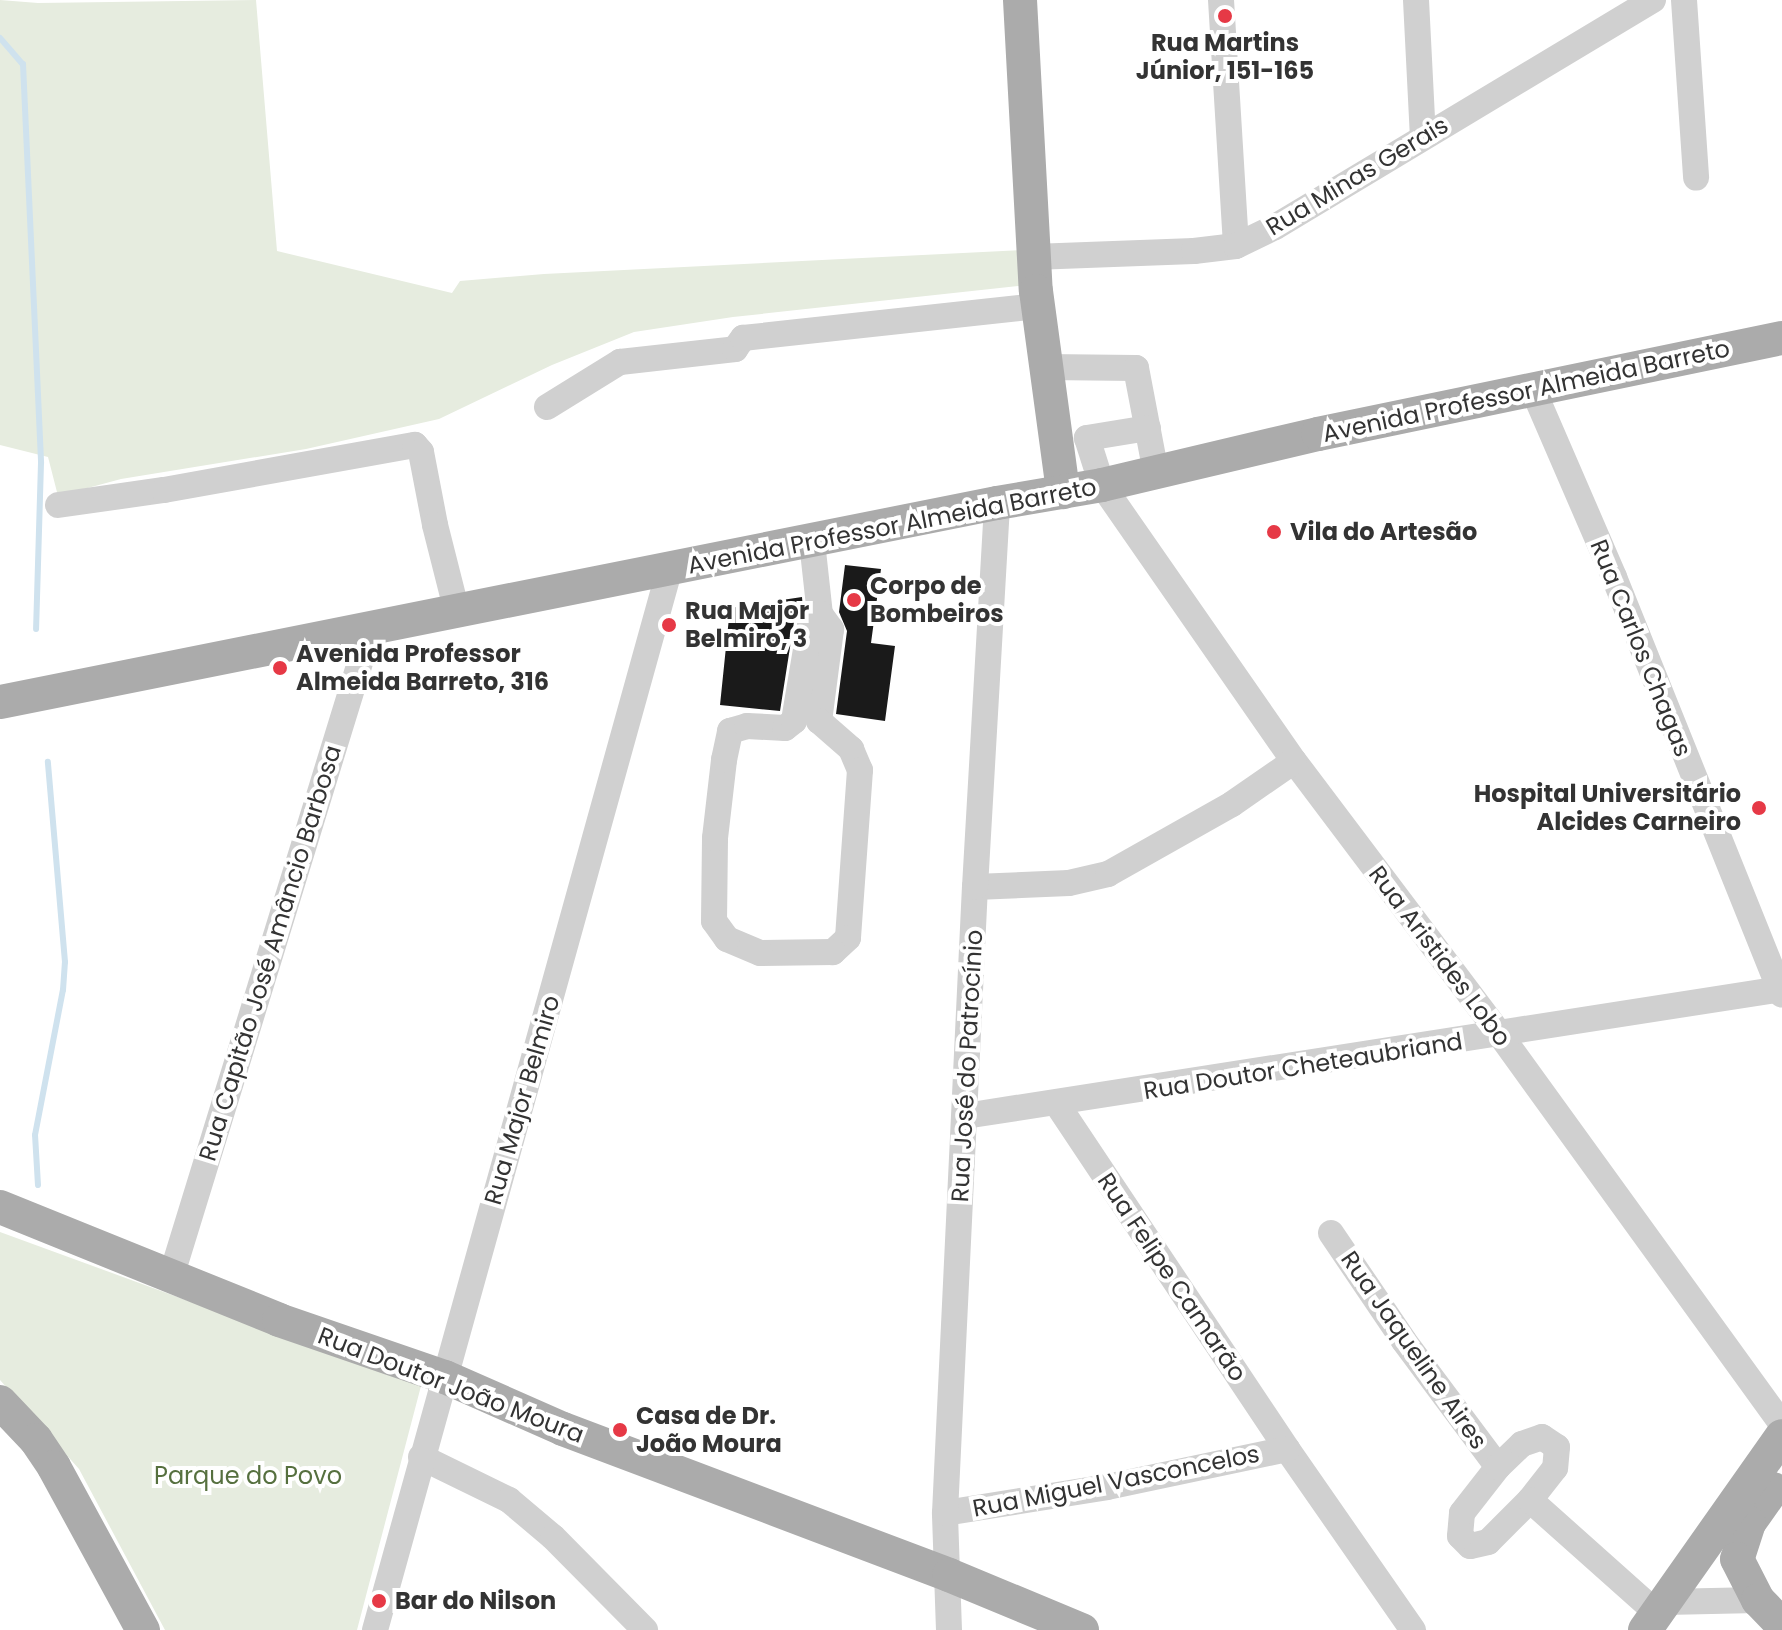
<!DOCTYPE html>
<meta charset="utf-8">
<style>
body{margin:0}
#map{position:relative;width:1782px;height:1630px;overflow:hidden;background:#fff;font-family:Poppins,sans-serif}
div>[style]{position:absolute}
.green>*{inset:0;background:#e6ecdf}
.stream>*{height:6px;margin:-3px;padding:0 3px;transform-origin:3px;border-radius:3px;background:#cfe2ee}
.building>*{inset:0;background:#1a1a1a}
.minor>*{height:26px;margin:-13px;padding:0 13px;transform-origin:13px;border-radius:13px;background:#d0d0d0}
.major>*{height:34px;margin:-17px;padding:0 17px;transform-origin:17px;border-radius:17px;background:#ababab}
.dots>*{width:22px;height:22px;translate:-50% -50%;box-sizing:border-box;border:4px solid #fff;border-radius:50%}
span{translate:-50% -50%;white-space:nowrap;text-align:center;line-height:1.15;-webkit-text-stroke:8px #fff;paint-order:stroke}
.poi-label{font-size:24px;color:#333;font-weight:700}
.left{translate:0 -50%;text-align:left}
.right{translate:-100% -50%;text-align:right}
.street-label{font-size:24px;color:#333}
.park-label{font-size:24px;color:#56703f}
</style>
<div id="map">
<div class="green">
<div style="clip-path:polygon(0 0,38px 3px,256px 0,277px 251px,452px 293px,460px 281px,544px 274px,1022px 250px,1027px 285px,733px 317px,634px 332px,552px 365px,439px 419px,306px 449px,121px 479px,58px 496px,48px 457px,0 445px)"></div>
<div style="clip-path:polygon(0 1232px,421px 1386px,357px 1630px,165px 1630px,79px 1469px,0 1380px)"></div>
</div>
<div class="stream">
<div style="left:0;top:38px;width:35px;rotate:49deg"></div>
<div style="left:23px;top:64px;width:399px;rotate:87.4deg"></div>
<div style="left:41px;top:463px;width:166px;rotate:91.7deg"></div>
<div style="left:38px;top:1185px;width:50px;rotate:-93.4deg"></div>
<div style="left:35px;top:1135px;width:148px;rotate:-79.1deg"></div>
<div style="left:63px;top:990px;width:28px;rotate:-86deg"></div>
<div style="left:65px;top:962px;width:201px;rotate:-94.9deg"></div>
</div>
<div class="building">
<div style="clip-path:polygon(845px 565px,881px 569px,871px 643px,895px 646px,885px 721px,836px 714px,847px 631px,839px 612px)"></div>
<div style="clip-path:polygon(802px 597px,803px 609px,794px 622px,780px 711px,720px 705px,730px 608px)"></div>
</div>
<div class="minor">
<div style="left:1221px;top:0;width:246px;rotate:86.5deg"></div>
<div style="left:1416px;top:0;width:136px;rotate:87.1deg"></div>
<div style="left:1684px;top:0;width:178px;rotate:86.1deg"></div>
<div style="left:1033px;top:257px;width:161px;rotate:-2.1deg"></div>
<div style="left:1194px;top:251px;width:42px;rotate:-6.8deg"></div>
<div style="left:1236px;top:246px;width:43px;rotate:-26deg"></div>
<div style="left:1275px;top:227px;width:441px;rotate:-31deg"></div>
<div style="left:1046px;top:367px;width:90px;rotate:0.6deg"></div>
<div style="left:1136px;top:368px;width:107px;rotate:79.2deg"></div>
<div style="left:1534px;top:392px;width:202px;rotate:66.6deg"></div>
<div style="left:1614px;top:577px;width:450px;rotate:68.1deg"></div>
<div style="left:547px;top:407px;width:86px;rotate:-31.7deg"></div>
<div style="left:620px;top:362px;width:116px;rotate:-6.4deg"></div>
<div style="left:735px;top:349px;width:14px;rotate:-54deg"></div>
<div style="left:743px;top:338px;width:297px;rotate:-6.2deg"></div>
<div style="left:1148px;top:428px;width:62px;rotate:170.7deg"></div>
<div style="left:1087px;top:438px;width:49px;rotate:72.3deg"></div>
<div style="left:1102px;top:485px;width:336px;rotate:55.2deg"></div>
<div style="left:1294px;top:761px;width:344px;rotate:53deg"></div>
<div style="left:1501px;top:1036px;width:479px;rotate:54.1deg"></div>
<div style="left:58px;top:505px;width:107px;rotate:-8.1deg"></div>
<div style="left:164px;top:490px;width:255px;rotate:-10.2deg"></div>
<div style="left:415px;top:445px;width:9px;rotate:49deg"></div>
<div style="left:421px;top:452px;width:74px;rotate:79.1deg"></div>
<div style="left:435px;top:525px;width:90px;rotate:75.8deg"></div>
<div style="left:812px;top:542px;width:72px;rotate:83.7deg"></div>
<div style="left:820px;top:614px;width:19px;rotate:54deg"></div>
<div style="left:831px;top:629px;width:93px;rotate:97.4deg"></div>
<div style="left:819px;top:721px;width:43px;rotate:41.2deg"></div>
<div style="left:851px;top:749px;width:23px;rotate:67deg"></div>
<div style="left:860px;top:770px;width:168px;rotate:94.1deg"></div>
<div style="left:848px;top:938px;width:21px;rotate:137deg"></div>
<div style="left:833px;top:952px;width:73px;rotate:179.2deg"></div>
<div style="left:760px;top:953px;width:36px;rotate:-157deg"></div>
<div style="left:727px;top:939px;width:22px;rotate:-126deg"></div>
<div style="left:714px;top:921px;width:83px;rotate:-89.3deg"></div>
<div style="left:715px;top:838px;width:79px;rotate:-83.4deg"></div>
<div style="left:724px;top:760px;width:30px;rotate:-78deg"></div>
<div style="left:730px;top:731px;width:18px;rotate:-16deg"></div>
<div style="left:747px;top:726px;width:38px;rotate:3deg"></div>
<div style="left:785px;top:728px;width:11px;rotate:-38deg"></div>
<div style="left:794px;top:721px;width:97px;rotate:-80.5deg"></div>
<div style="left:810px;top:625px;width:15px;rotate:-48deg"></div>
<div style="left:975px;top:887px;width:94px;rotate:-2.4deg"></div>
<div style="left:1069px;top:883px;width:40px;rotate:-13deg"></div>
<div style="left:1108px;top:874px;width:142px;rotate:-29.4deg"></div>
<div style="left:1232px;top:804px;width:75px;rotate:-34.7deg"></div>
<div style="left:1057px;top:1104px;width:415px;rotate:56.3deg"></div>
<div style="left:1287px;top:1449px;width:221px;rotate:55.2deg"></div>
<div style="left:965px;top:1116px;width:827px;rotate:-8.84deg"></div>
<div style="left:1331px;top:1233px;width:130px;rotate:55.9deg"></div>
<div style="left:1404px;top:1341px;width:157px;rotate:53.3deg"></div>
<div style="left:171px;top:1277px;width:677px;rotate:-72.9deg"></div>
<div style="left:1542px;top:1437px;width:18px;rotate:34deg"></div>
<div style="left:1557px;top:1447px;width:21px;rotate:95deg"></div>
<div style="left:1555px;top:1468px;width:41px;rotate:128deg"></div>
<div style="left:1530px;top:1500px;width:59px;rotate:135deg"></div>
<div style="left:1488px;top:1542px;width:18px;rotate:167deg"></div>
<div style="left:1470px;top:1546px;width:14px;rotate:-135deg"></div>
<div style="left:1460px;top:1536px;width:23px;rotate:-85deg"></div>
<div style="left:1462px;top:1513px;width:58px;rotate:-52deg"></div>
<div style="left:1498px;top:1467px;width:33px;rotate:-44deg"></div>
<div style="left:1522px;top:1444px;width:21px;rotate:-19deg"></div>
<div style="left:421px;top:1457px;width:98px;rotate:26deg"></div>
<div style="left:509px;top:1500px;width:57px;rotate:40.1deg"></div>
<div style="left:553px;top:1537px;width:131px;rotate:45.3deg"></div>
<div style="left:1530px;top:1500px;width:170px;rotate:41.7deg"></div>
<div style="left:945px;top:1513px;width:164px;rotate:-9.1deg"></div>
<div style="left:1107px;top:1487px;width:184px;rotate:-11.9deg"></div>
<div style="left:1665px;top:1602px;width:93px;rotate:-1.2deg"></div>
<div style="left:375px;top:1630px;width:1099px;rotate:-74.48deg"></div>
<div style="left:949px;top:1630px;width:117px;rotate:-92deg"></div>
<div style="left:945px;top:1513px;width:627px;rotate:-87.26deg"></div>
<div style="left:975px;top:887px;width:385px;rotate:-86.7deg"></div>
</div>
<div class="major">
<div style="left:1020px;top:0;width:291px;rotate:86.9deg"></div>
<div style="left:1036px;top:291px;width:203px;rotate:82.3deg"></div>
<div style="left:0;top:702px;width:1017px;rotate:-11.29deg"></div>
<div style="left:997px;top:503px;width:107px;rotate:-9.7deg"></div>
<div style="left:1102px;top:485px;width:222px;rotate:-13.3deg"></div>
<div style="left:1318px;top:434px;width:474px;rotate:-11.7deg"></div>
<div style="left:0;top:1207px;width:301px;rotate:22deg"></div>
<div style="left:279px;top:1320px;width:176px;rotate:19deg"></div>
<div style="left:445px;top:1377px;width:129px;rotate:23.8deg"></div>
<div style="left:563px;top:1429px;width:413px;rotate:20.7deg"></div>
<div style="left:949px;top:1575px;width:144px;rotate:22.5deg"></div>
<div style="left:0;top:1402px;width:52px;rotate:46.5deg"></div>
<div style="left:36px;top:1440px;width:32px;rotate:56deg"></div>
<div style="left:54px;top:1467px;width:186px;rotate:61.4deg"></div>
<div style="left:1773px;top:1489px;width:42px;rotate:125.2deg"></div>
<div style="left:1749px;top:1523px;width:38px;rotate:108deg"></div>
<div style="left:1737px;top:1559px;width:46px;rotate:62.9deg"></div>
<div style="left:1758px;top:1600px;width:35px;rotate:46deg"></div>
<div style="left:1645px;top:1630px;width:237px;rotate:-54.8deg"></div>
</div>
<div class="dots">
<div style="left:1225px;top:16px;background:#e63946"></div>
<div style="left:1274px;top:532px;background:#e63946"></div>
<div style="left:854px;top:600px;background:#e63946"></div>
<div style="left:669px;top:625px;background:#e63946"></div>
<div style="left:280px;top:668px;background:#e63946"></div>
<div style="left:1759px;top:808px;background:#e63946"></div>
<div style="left:620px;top:1430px;background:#e63946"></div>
<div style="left:379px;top:1601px;background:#e63946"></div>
</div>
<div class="poi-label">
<span style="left:1225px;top:57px">Rua Martins<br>Júnior, 151-165</span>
<span class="left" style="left:1290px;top:532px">Vila do Artesão</span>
<span class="left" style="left:870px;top:600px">Corpo de<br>Bombeiros</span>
<span class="left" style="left:685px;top:625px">Rua Major<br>Belmiro, 3</span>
<span class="left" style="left:296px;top:668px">Avenida Professor<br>Almeida Barreto, 316</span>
<span class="right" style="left:1741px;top:808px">Hospital Universitário<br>Alcides Carneiro</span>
<span class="left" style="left:636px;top:1430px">Casa de Dr.<br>João Moura</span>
<span class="left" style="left:395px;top:1601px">Bar do Nilson</span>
</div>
<div class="street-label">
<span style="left:1357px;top:176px;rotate:-31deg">Rua Minas Gerais</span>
<span style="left:1526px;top:391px;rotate:-12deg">Avenida Professor Almeida Barreto</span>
<span style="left:892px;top:526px;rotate:-11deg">Avenida Professor Almeida Barreto</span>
<span style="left:1641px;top:648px;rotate:68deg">Rua Carlos Chagas</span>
<span style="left:270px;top:953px;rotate:-73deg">Rua Capitão José Amâncio Barbosa</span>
<span style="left:1440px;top:956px;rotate:53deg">Rua Aristides Lobo</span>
<span style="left:967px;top:1066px;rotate:-87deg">Rua José do Patrocínio</span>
<span style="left:1303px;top:1066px;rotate:-9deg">Rua Doutor Cheteaubriand</span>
<span style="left:522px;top:1100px;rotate:-74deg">Rua Major Belmiro</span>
<span style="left:1172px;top:1277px;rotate:56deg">Rua Felipe Camarão</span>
<span style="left:1414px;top:1350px;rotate:55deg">Rua Jaqueline Aires</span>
<span style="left:451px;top:1385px;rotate:21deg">Rua Doutor João Moura</span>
<span style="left:1116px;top:1481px;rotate:-11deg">Rua Miguel Vasconcelos</span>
</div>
<div class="park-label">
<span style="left:248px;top:1476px">Parque do Povo</span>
</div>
</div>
